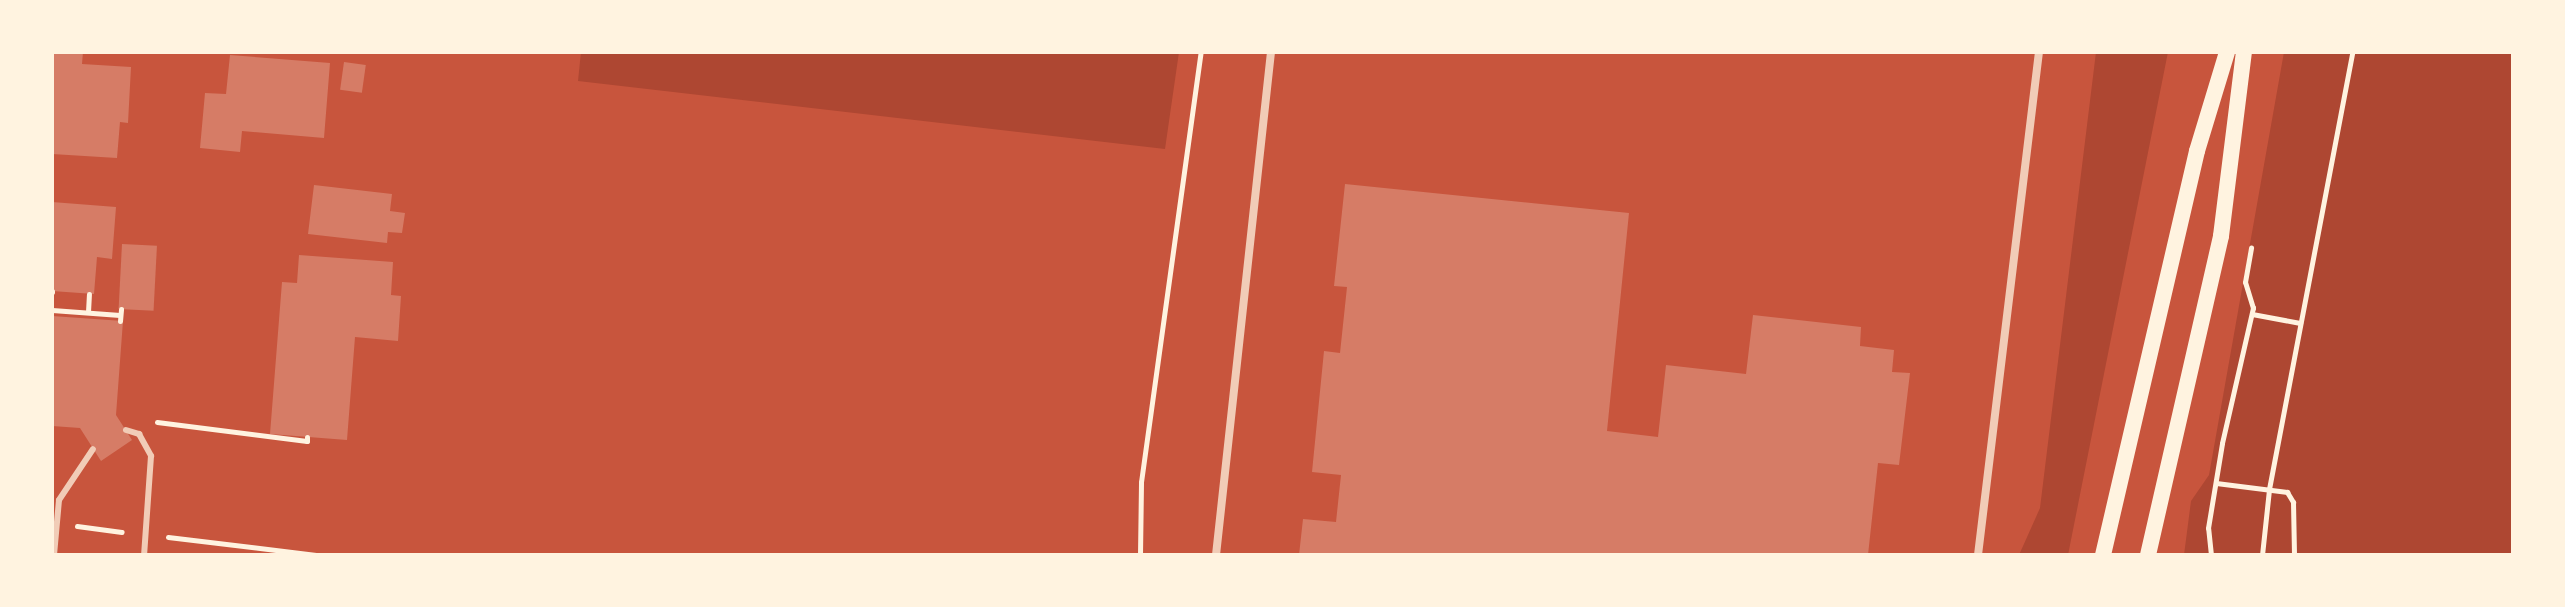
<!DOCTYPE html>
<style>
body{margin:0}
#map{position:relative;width:2565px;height:607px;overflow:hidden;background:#c8553d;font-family:"Fira Sans Condensed",sans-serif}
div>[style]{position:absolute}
.green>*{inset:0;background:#ae4732}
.building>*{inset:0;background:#d67c66;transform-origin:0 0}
.path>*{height:5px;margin:-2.5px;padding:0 2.5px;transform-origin:2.5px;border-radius:2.5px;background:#fff3e0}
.service>*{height:6px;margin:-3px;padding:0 3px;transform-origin:3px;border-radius:3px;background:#f1ccb7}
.minor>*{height:8px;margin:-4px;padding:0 4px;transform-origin:4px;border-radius:4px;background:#f1ccb7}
.secondary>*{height:16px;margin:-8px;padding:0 8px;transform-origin:8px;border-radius:8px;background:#fff3e0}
span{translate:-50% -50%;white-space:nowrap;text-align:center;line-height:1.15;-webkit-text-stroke:8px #fff3e0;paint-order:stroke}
.frame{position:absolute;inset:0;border:54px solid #fff3e0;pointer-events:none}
</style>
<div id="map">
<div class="green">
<div style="clip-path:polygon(581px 52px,1179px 52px,1165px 149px,578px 81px)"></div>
<div style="clip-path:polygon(2096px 52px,2168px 52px,2068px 555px,2019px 555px,2040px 508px)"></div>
<div style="clip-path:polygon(2284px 52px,2513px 52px,2513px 555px,2184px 555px,2191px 501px,2209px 475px)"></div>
</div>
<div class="building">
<div style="clip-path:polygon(52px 52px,83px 52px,82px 64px,131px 67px,128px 123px,120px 122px,117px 158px,52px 154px)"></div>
<div style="clip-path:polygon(230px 55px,330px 63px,324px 138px,242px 131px,240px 152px,200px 148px,205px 93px,226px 94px)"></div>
<div style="left:344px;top:62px;width:22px;height:28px;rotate:8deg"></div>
<div style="clip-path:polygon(1345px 184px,1629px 213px,1607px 431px,1658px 437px,1666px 365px,1746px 374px,1753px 315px,1861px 327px,1860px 346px,1894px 350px,1892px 372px,1910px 373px,1899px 465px,1878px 463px,1868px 555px,1299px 555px,1303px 519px,1336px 522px,1341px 475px,1312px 472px,1324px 351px,1340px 353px,1347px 287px,1334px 286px)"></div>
<div style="clip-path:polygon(314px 185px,392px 194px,390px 211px,405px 213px,402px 233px,388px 232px,387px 243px,308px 234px)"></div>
<div style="clip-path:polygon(52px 202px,116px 207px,112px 259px,97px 257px,94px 294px,52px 291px)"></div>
<div style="left:122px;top:244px;width:35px;height:65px;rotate:3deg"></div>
<div style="clip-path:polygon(299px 255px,393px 262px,391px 295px,401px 296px,398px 341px,355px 337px,347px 440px,270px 434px,282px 282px,297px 283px)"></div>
<div style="clip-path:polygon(52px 316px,123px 321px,116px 415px,132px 440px,101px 461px,80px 428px,52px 426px)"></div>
</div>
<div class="path">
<div style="left:52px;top:292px;width:1px;rotate:-90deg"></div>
<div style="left:52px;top:310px;width:68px;rotate:4.2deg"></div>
<div style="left:88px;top:312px;width:18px;rotate:-87deg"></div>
<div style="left:2252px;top:314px;width:49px;rotate:10.6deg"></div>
<div style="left:120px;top:321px;width:12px;rotate:-85deg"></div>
<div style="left:157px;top:422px;width:151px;rotate:7.2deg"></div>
<div style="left:307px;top:441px;width:4px;rotate:-90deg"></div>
<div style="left:2216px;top:483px;width:72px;rotate:7.2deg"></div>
<div style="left:2287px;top:492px;width:12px;rotate:59deg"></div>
<div style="left:2293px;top:502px;width:53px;rotate:88.9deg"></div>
<div style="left:77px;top:526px;width:45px;rotate:7.6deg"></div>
<div style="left:168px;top:537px;width:149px;rotate:6.9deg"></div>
<div style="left:1140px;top:555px;width:73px;rotate:-89.2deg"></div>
<div style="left:1141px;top:482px;width:434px;rotate:-82.1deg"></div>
<div style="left:2211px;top:555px;width:27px;rotate:-96deg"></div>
<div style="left:2208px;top:528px;width:86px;rotate:-80.6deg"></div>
<div style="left:2222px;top:443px;width:139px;rotate:-77.1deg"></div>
<div style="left:2253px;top:308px;width:27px;rotate:-107deg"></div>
<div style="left:2245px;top:282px;width:35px;rotate:-80deg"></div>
<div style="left:2262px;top:555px;width:66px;rotate:-83.9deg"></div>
<div style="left:2269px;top:489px;width:445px;rotate:-79.2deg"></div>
</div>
<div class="service">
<div style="left:126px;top:430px;width:14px;rotate:17deg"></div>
<div style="left:139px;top:434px;width:25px;rotate:61deg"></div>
<div style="left:151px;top:456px;width:99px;rotate:94deg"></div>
<div style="left:54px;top:555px;width:55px;rotate:-84.8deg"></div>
<div style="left:59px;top:500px;width:61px;rotate:-56.3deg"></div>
</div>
<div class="minor">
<div style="left:1216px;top:555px;width:506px;rotate:-83.76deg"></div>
<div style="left:1978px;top:555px;width:507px;rotate:-83.09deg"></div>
</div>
<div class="secondary">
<div style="left:2103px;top:555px;width:415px;rotate:-76.9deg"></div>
<div style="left:2197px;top:151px;width:103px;rotate:-73.1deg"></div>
<div style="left:2148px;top:555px;width:327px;rotate:-77.1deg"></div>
<div style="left:2221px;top:236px;width:185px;rotate:-82.9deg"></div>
</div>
<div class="frame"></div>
</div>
